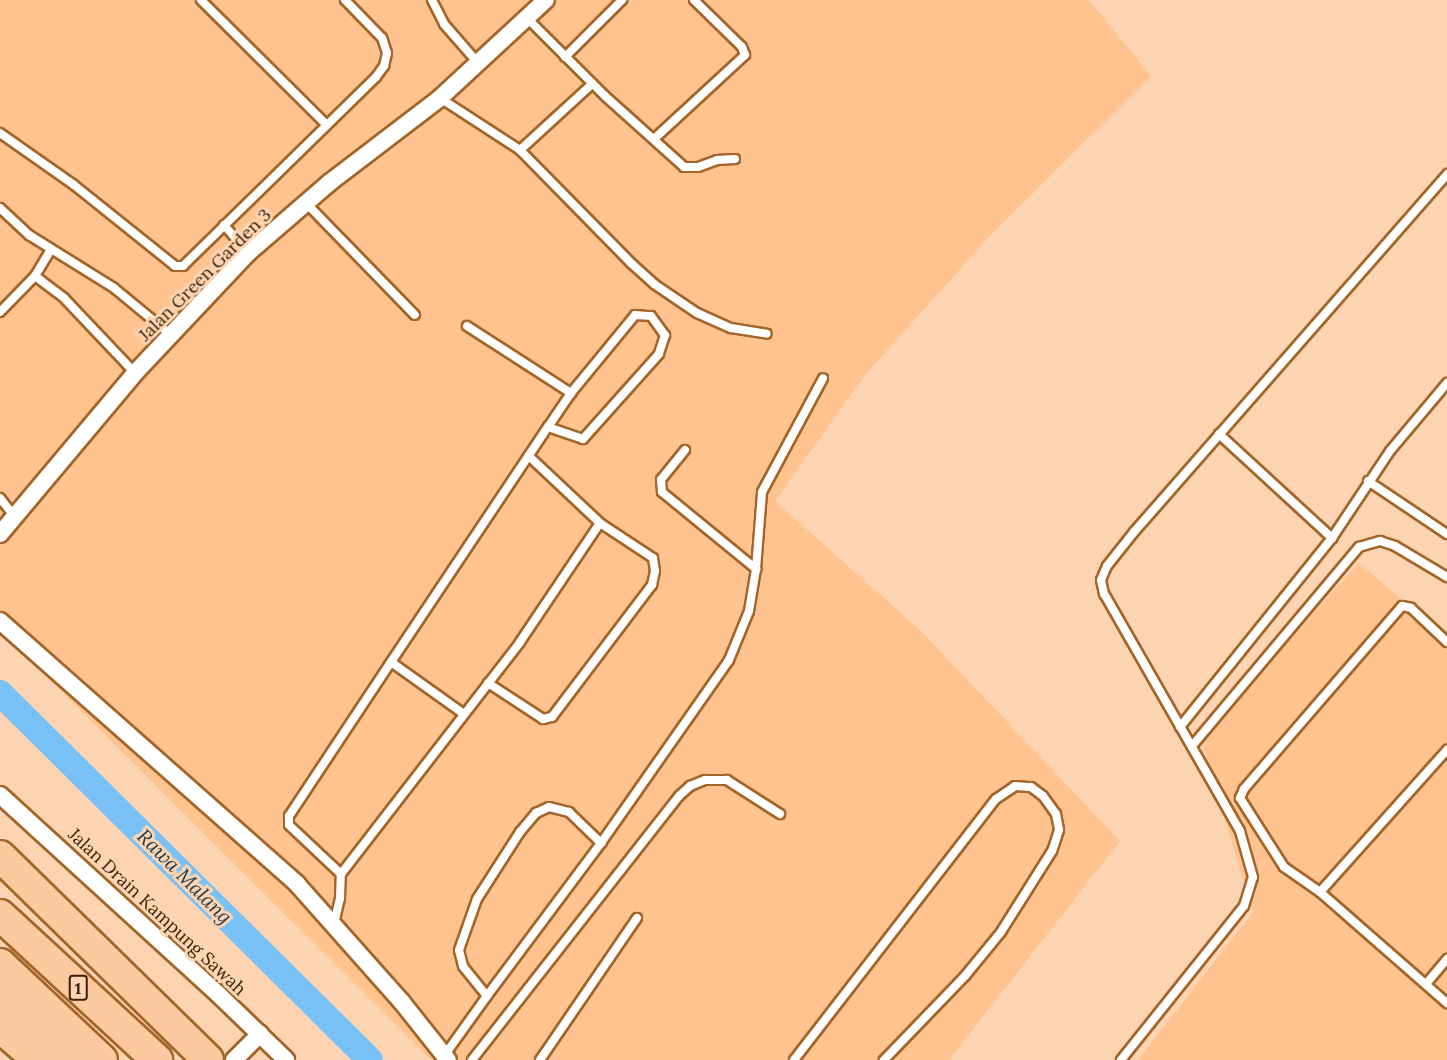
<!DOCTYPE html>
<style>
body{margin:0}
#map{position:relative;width:1447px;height:1060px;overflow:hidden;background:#fdd4b1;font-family:Lora,serif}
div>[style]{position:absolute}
.built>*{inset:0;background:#ffc390}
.river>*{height:26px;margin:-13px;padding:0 13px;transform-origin:13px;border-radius:13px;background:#78c1f6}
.roads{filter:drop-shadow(2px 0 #a36528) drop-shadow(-2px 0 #a36528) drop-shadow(0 2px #a36528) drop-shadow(0 -2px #a36528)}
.lane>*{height:8px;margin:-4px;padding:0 4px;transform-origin:4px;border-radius:4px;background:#fff}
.street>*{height:16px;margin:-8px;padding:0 8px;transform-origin:8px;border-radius:8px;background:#fff}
.highway>*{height:30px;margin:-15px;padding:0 15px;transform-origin:15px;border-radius:15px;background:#fdca9f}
span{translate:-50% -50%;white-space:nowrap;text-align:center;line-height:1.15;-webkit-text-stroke:6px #fdd4b1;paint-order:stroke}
.shield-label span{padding:2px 4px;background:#fdd4b1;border:2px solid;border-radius:4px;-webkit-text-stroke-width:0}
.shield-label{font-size:16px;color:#381e05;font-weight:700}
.street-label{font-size:18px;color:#381e05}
.water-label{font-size:20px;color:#19394f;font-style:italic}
</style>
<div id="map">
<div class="built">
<div style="clip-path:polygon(0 0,1089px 0,1151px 76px,988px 238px,865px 375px,775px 501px,921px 631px,1120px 841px,949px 1060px,431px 1060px,0 630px)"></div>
<div style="clip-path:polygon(1359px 563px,1447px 639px,1447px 1060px,1138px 1060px,1253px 912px,1200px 737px)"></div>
</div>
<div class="river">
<div style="left:0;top:693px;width:521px;rotate:44.77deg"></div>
</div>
<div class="roads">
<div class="lane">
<div style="left:201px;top:0;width:177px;rotate:44.8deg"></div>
<div style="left:432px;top:0;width:27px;rotate:63deg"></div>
<div style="left:444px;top:24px;width:52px;rotate:48.9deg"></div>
<div style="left:527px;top:18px;width:110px;rotate:45deg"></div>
<div style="left:605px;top:96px;width:106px;rotate:41.9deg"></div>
<div style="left:684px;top:167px;width:14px"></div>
<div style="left:698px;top:167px;width:20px;rotate:-20deg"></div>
<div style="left:717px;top:160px;width:18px;rotate:-3deg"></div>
<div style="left:565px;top:57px;width:81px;rotate:-45deg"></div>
<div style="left:440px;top:98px;width:95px;rotate:33deg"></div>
<div style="left:520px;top:150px;width:160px;rotate:45.5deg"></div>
<div style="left:632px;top:264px;width:30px;rotate:42deg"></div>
<div style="left:654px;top:284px;width:52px;rotate:34deg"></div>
<div style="left:697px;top:313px;width:37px;rotate:24deg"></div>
<div style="left:731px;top:328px;width:36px;rotate:9deg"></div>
<div style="left:0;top:133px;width:90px;rotate:35.1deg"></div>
<div style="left:74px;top:185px;width:129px;rotate:38.7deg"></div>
<div style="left:175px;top:266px;width:8px"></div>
<div style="left:183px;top:266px;width:270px;rotate:-44.4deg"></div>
<div style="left:376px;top:77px;width:14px;rotate:-54deg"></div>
<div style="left:384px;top:66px;width:13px;rotate:-77deg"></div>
<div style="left:387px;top:53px;width:16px;rotate:-108deg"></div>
<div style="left:382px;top:38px;width:53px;rotate:-134.2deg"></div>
<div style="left:654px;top:139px;width:124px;rotate:-42.7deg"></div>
<div style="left:745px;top:55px;width:9px;rotate:-111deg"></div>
<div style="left:742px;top:47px;width:67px;rotate:-135.6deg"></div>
<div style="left:520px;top:150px;width:98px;rotate:-42.5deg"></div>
<div style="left:306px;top:203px;width:156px;rotate:45.8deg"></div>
<div style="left:0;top:208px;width:40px;rotate:43deg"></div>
<div style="left:29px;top:235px;width:100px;rotate:31.9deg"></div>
<div style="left:114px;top:288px;width:74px;rotate:39.5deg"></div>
<div style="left:224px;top:225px;width:37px;rotate:49deg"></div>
<div style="left:35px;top:276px;width:36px;rotate:37deg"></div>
<div style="left:64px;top:298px;width:103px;rotate:46.6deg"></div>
<div style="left:0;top:312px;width:50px;rotate:-45.8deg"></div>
<div style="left:35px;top:276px;width:31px;rotate:-59deg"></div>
<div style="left:467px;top:326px;width:124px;rotate:32.8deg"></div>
<div style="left:1219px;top:434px;width:154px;rotate:42.6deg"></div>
<div style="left:685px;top:450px;width:38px;rotate:129deg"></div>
<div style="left:661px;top:480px;width:12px;rotate:85deg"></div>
<div style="left:662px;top:492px;width:122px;rotate:39.3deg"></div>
<div style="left:1368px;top:481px;width:95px;rotate:33.9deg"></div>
<div style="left:0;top:498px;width:23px;rotate:52deg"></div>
<div style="left:1447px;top:642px;width:50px;rotate:-136.6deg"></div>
<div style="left:1411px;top:608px;width:9px;rotate:-167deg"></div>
<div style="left:1402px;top:606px;width:242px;rotate:130.8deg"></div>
<div style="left:1244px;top:789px;width:10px;rotate:114deg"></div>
<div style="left:1240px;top:798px;width:82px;rotate:57.5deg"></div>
<div style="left:1284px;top:867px;width:44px;rotate:34.8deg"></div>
<div style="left:1320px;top:892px;width:169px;rotate:41.2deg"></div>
<div style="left:391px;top:662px;width:90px;rotate:35.5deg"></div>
<div style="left:488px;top:683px;width:66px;rotate:33.2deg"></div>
<div style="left:543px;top:719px;width:9px;rotate:-13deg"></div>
<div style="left:552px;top:717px;width:166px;rotate:-52.9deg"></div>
<div style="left:652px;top:585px;width:14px;rotate:-78deg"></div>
<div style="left:655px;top:571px;width:13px;rotate:-99deg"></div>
<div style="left:653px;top:558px;width:64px;rotate:-146.6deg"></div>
<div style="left:1180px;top:727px;width:243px;rotate:-51.2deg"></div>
<div style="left:1332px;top:538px;width:105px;rotate:-56.3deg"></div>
<div style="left:1390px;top:451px;width:89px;rotate:-50deg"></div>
<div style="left:1192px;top:746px;width:260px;rotate:-50deg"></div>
<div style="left:1359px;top:547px;width:22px;rotate:-16deg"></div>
<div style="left:1380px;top:541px;width:16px;rotate:18deg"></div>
<div style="left:1395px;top:546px;width:61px;rotate:30.8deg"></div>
<div style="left:341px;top:874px;width:293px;rotate:-52.3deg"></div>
<div style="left:520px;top:642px;width:143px;rotate:-56.1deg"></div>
<div style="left:600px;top:523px;width:98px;rotate:-136.7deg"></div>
<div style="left:1320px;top:892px;width:191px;rotate:-48.2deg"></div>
<div style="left:334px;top:924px;width:27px;rotate:-77deg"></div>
<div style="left:340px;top:898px;width:24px;rotate:-88deg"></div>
<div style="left:341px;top:874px;width:71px;rotate:-136.7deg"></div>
<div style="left:289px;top:825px;width:9px;rotate:-90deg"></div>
<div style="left:289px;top:816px;width:185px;rotate:-56.5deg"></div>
<div style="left:391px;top:662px;width:283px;rotate:-56.3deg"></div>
<div style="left:548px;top:427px;width:41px;rotate:-55.9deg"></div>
<div style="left:571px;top:393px;width:101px;rotate:-50.6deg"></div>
<div style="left:635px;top:315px;width:16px;rotate:4deg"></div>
<div style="left:651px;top:316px;width:24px;rotate:54deg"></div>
<div style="left:665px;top:335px;width:20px;rotate:108deg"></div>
<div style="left:659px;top:354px;width:114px;rotate:131.8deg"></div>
<div style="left:583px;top:439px;width:37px;rotate:-161deg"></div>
<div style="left:1426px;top:984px;width:33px;rotate:-50deg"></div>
<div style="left:487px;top:996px;width:191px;rotate:-53.3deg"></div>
<div style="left:601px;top:843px;width:223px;rotate:-55deg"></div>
<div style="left:729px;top:660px;width:53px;rotate:-67.8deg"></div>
<div style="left:749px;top:611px;width:43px;rotate:-80.5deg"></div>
<div style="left:756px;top:569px;width:77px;rotate:-85.5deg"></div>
<div style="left:762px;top:492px;width:129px;rotate:-61.8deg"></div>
<div style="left:444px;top:1056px;width:74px;rotate:-54.4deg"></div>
<div style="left:487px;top:996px;width:38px;rotate:-129deg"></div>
<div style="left:463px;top:966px;width:16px;rotate:-104deg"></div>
<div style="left:459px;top:950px;width:54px;rotate:-70.6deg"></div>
<div style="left:477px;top:899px;width:80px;rotate:-57.3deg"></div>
<div style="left:520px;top:832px;width:25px;rotate:-50deg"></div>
<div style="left:536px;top:813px;width:14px;rotate:-25deg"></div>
<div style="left:549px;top:807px;width:21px;rotate:14deg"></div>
<div style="left:569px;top:812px;width:45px;rotate:44.1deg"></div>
<div style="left:472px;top:1060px;width:335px;rotate:-51.9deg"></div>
<div style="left:679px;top:796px;width:15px;rotate:-42deg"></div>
<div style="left:690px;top:786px;width:16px;rotate:-22deg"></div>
<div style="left:705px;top:780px;width:22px"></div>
<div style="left:727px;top:780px;width:63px;rotate:32.7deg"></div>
<div style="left:540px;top:1060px;width:172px;rotate:-55.7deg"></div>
<div style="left:794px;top:1060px;width:330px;rotate:-52.3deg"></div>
<div style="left:996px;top:799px;width:23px;rotate:-34deg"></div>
<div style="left:1015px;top:786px;width:16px;rotate:4deg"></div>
<div style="left:1031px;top:787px;width:15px;rotate:37deg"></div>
<div style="left:1043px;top:796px;width:22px;rotate:54deg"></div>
<div style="left:1056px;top:814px;width:16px;rotate:79deg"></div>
<div style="left:1059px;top:830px;width:22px;rotate:108deg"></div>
<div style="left:1052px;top:851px;width:96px;rotate:122.2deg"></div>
<div style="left:1001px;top:932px;width:57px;rotate:129.3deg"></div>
<div style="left:965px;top:976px;width:117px;rotate:134deg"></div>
<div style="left:1121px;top:1060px;width:197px;rotate:-51.4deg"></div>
<div style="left:1244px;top:906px;width:30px;rotate:-73deg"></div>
<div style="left:1253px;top:877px;width:48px;rotate:-105.8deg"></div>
<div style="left:1240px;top:831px;width:273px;rotate:-119.8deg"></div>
<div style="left:1104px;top:594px;width:14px;rotate:-102deg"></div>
<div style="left:1101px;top:580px;width:15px;rotate:-67deg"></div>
<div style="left:1107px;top:566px;width:43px;rotate:-51.5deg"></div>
<div style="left:1134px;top:532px;width:476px;rotate:-48.8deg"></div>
</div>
<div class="street">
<div style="left:0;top:534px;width:210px;rotate:-50deg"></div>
<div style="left:135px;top:373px;width:165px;rotate:-46.7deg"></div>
<div style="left:248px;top:253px;width:107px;rotate:-40.8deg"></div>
<div style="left:329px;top:183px;width:140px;rotate:-37.4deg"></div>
<div style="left:440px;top:98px;width:144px;rotate:-42.8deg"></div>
<div style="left:0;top:621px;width:397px;rotate:41.5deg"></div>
<div style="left:297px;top:884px;width:157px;rotate:48.4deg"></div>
<div style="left:401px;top:1001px;width:75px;rotate:51.5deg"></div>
<div style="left:0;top:795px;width:295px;rotate:42.4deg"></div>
<div style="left:218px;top:994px;width:95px;rotate:44.1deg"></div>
<div style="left:234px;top:1060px;width:37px;rotate:-45deg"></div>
</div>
<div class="highway">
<div style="left:0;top:856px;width:291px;rotate:44.4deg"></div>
<div style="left:0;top:915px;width:214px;rotate:42.7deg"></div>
<div style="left:0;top:964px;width:140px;rotate:43.3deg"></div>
<div style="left:0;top:999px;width:96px;rotate:39.5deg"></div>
<div style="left:0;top:1027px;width:50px;rotate:41deg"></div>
</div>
</div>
<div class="shield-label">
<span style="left:78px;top:988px">1</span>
</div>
<div class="street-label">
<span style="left:205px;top:275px;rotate:-45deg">Jalan Green Garden 3</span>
<span style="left:157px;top:912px;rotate:43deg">Jalan Drain Kampung Sawah</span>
</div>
<div class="water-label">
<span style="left:185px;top:876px;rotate:45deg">Rawa Malang</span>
</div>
</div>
